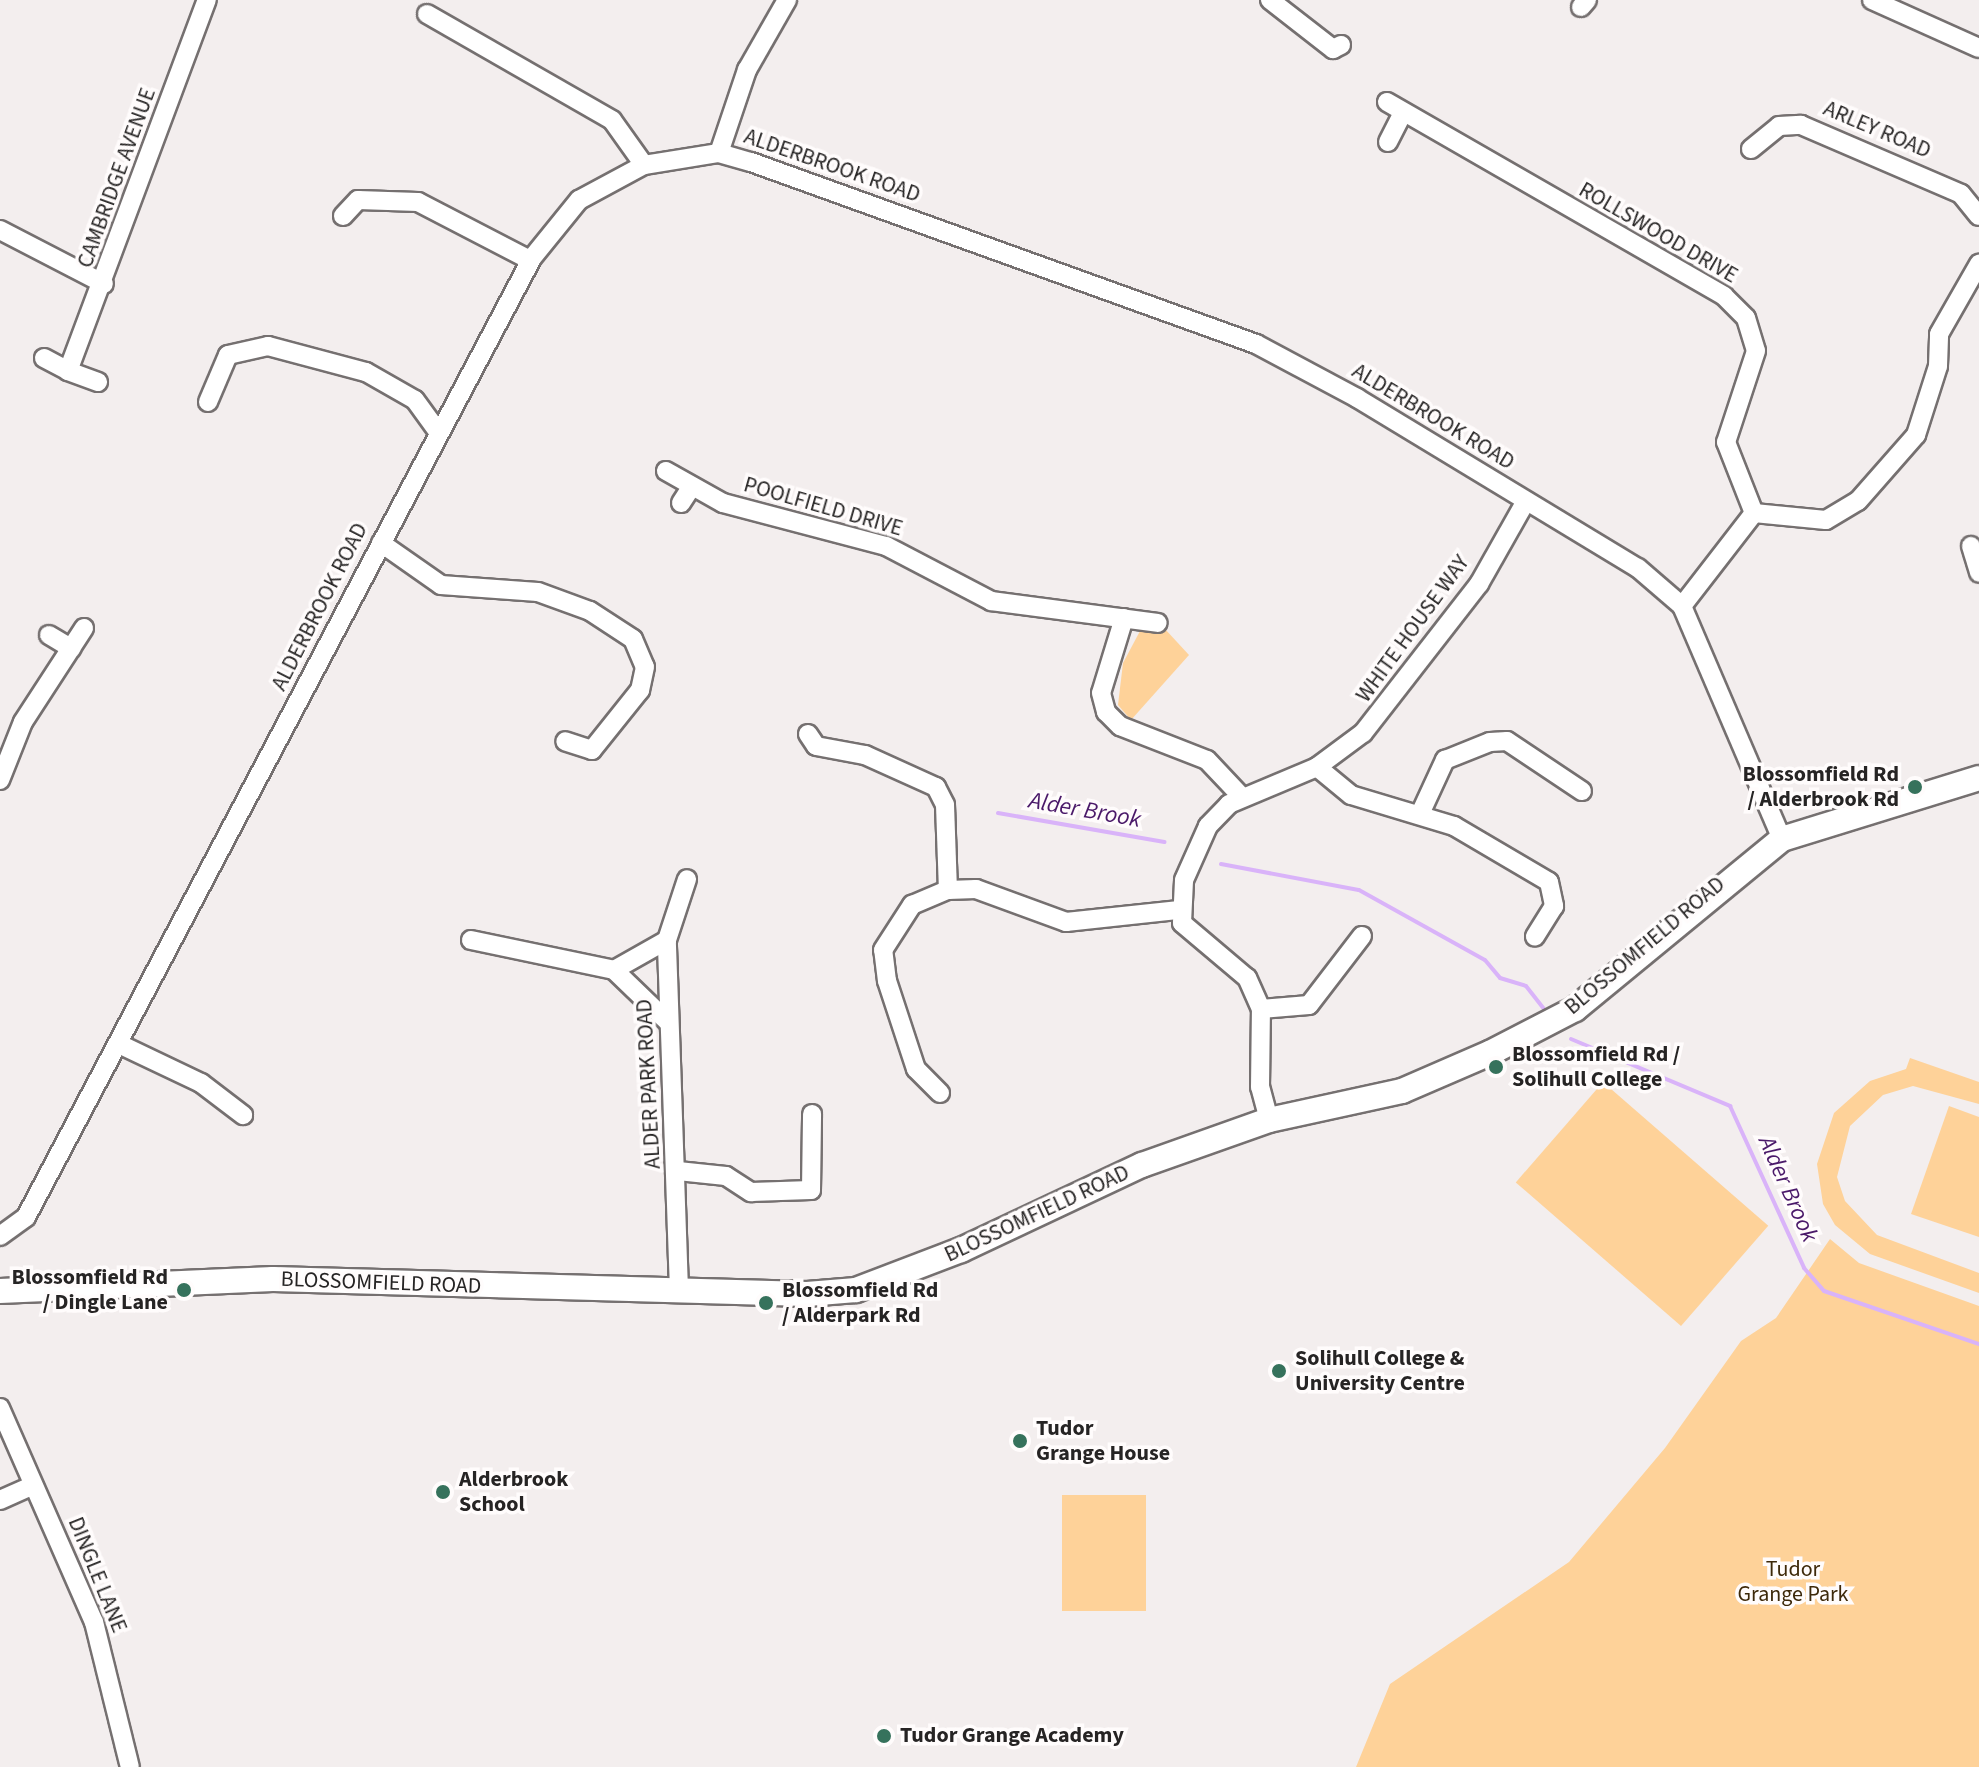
<!DOCTYPE html>
<style>
body{margin:0}
#map{position:relative;width:1979px;height:1767px;overflow:hidden;background:#f3eeee;font-family:"Source Sans 3",sans-serif}
div>[style]{position:absolute}
.green>*{inset:0;background:#fed299;transform-origin:0 0}
.stream>*{height:4px;margin:-2px;padding:0 2px;transform-origin:2px;border-radius:2px;background:#d9b3f9}
.roads{filter:drop-shadow(2px 0 #757070) drop-shadow(-2px 0 #757070) drop-shadow(0 2px #757070) drop-shadow(0 -2px #757070)}
.minor>*{height:18px;margin:-9px;padding:0 9px;transform-origin:9px;border-radius:9px;background:#fff}
.major>*{height:24px;margin:-12px;padding:0 12px;transform-origin:12px;border-radius:12px;background:#fff}
.dots>*{width:22px;height:22px;translate:-50% -50%;box-sizing:border-box;border:4px solid #fffcfc;border-radius:50%}
span{translate:-50% -50%;white-space:nowrap;text-align:center;line-height:1.15;-webkit-text-stroke:7px #fffcfc;paint-order:stroke}
.street-label{font-size:22px;color:#262424}
.poi-label{font-size:22px;color:#262424;font-weight:700}
.right{translate:-100% -50%;text-align:right}
.left{translate:0 -50%;text-align:left}
.park-label{font-size:22px;color:#3d290a}
.water-label{font-size:24px;color:#4a1969;font-style:italic}
</style>
<div id="map">
<div class="green">
<div style="clip-path:polygon(1165px 629px,1189px 655px,1131px 720px,1118px 705px,1123px 663px,1140px 631px)"></div>
<div style="clip-path:polygon(1910px 1058px,1979px 1082px,1979px 1104px,1913px 1086px,1883px 1095px,1850px 1126px,1837px 1177px,1845px 1201px,1877px 1235px,1979px 1273px,1979px 1293px,1870px 1254px,1835px 1225px,1823px 1204px,1817px 1164px,1834px 1113px,1870px 1081px,1906px 1069px)"></div>
<div style="left:1603px;top:1082px;width:219px;height:133px;rotate:41deg"></div>
<div style="clip-path:polygon(1949px 1106px,1979px 1117px,1979px 1237px,1911px 1214px)"></div>
<div style="clip-path:polygon(1830px 1239px,1859px 1263px,1979px 1306px,1979px 1767px,1356px 1767px,1390px 1684px,1569px 1562px,1665px 1448px,1741px 1341px,1776px 1318px)"></div>
<div style="left:1062px;top:1495px;width:84px;height:116px"></div>
</div>
<div class="stream">
<div style="left:998px;top:813px;width:169px;rotate:9.9deg"></div>
<div style="left:1221px;top:864px;width:140px;rotate:10.7deg"></div>
<div style="left:1359px;top:890px;width:144px;rotate:29.1deg"></div>
<div style="left:1485px;top:960px;width:23px;rotate:50deg"></div>
<div style="left:1500px;top:978px;width:27px;rotate:17deg"></div>
<div style="left:1526px;top:986px;width:28px;rotate:52deg"></div>
<div style="left:1571px;top:1039px;width:173px;rotate:22.8deg"></div>
<div style="left:1730px;top:1106px;width:178px;rotate:65.4deg"></div>
<div style="left:1804px;top:1268px;width:30px;rotate:49deg"></div>
<div style="left:1824px;top:1291px;width:164px;rotate:18.9deg"></div>
</div>
<div class="roads">
<div class="minor">
<div style="left:1270px;top:0;width:80px;rotate:37.9deg"></div>
<div style="left:1333px;top:49px;width:9px;rotate:-27deg"></div>
<div style="left:1872px;top:0;width:117px;rotate:24.2deg"></div>
<div style="left:1581px;top:7px;width:9px;rotate:-49deg"></div>
<div style="left:427px;top:14px;width:213px;rotate:29.8deg"></div>
<div style="left:612px;top:120px;width:55px;rotate:54.6deg"></div>
<div style="left:1387px;top:102px;width:389px;rotate:29.9deg"></div>
<div style="left:1724px;top:296px;width:31px;rotate:45deg"></div>
<div style="left:1746px;top:318px;width:34px;rotate:73deg"></div>
<div style="left:1756px;top:351px;width:96px;rotate:108.2deg"></div>
<div style="left:1726px;top:442px;width:76px;rotate:68.5deg"></div>
<div style="left:1388px;top:142px;width:31px;rotate:-63deg"></div>
<div style="left:1751px;top:149px;width:36px;rotate:-39deg"></div>
<div style="left:1779px;top:126px;width:22px;rotate:-3deg"></div>
<div style="left:1801px;top:125px;width:174px;rotate:23.3deg"></div>
<div style="left:1961px;top:194px;width:28px;rotate:51deg"></div>
<div style="left:719px;top:153px;width:88px;rotate:-71.4deg"></div>
<div style="left:747px;top:70px;width:81px;rotate:-60.3deg"></div>
<div style="left:343px;top:216px;width:22px;rotate:-47deg"></div>
<div style="left:358px;top:200px;width:60px;rotate:1.9deg"></div>
<div style="left:418px;top:202px;width:126px;rotate:27.4deg"></div>
<div style="left:0;top:230px;width:117px;rotate:27.4deg"></div>
<div style="left:44px;top:358px;width:27px;rotate:28deg"></div>
<div style="left:98px;top:382px;width:32px;rotate:-160deg"></div>
<div style="left:68px;top:371px;width:396px;rotate:-69.5deg"></div>
<div style="left:208px;top:402px;width:51px;rotate:-66.9deg"></div>
<div style="left:228px;top:355px;width:41px;rotate:-12.7deg"></div>
<div style="left:268px;top:346px;width:101px;rotate:14.9deg"></div>
<div style="left:366px;top:372px;width:56px;rotate:29.7deg"></div>
<div style="left:415px;top:400px;width:36px;rotate:54deg"></div>
<div style="left:666px;top:471px;width:65px;rotate:29.3deg"></div>
<div style="left:723px;top:503px;width:169px;rotate:14.8deg"></div>
<div style="left:886px;top:546px;width:119px;rotate:27.6deg"></div>
<div style="left:991px;top:601px;width:168px;rotate:7.5deg"></div>
<div style="left:681px;top:503px;width:20px;rotate:-57deg"></div>
<div style="left:381px;top:543px;width:73px;rotate:35deg"></div>
<div style="left:441px;top:585px;width:97px;rotate:4.1deg"></div>
<div style="left:538px;top:592px;width:55px;rotate:20.1deg"></div>
<div style="left:590px;top:611px;width:51px;rotate:33.1deg"></div>
<div style="left:633px;top:639px;width:30px;rotate:67deg"></div>
<div style="left:645px;top:667px;width:24px;rotate:102deg"></div>
<div style="left:640px;top:690px;width:77px;rotate:128.7deg"></div>
<div style="left:592px;top:750px;width:28px;rotate:-162deg"></div>
<div style="left:1971px;top:546px;width:28px;rotate:73deg"></div>
<div style="left:1682px;top:606px;width:118px;rotate:-52.3deg"></div>
<div style="left:1754px;top:513px;width:72px;rotate:5.6deg"></div>
<div style="left:1826px;top:520px;width:37px;rotate:-31deg"></div>
<div style="left:1858px;top:501px;width:88px;rotate:-48.7deg"></div>
<div style="left:1916px;top:435px;width:72px;rotate:-72.3deg"></div>
<div style="left:1938px;top:366px;width:32px;rotate:-88deg"></div>
<div style="left:1939px;top:334px;width:81px;rotate:-60.3deg"></div>
<div style="left:1124px;top:618px;width:78px;rotate:107deg"></div>
<div style="left:1101px;top:693px;width:20px;rotate:75deg"></div>
<div style="left:1106px;top:712px;width:20px;rotate:45deg"></div>
<div style="left:1120px;top:726px;width:93px;rotate:21.3deg"></div>
<div style="left:1207px;top:760px;width:50px;rotate:46.6deg"></div>
<div style="left:49px;top:635px;width:26px;rotate:31deg"></div>
<div style="left:808px;top:734px;width:14px;rotate:56deg"></div>
<div style="left:816px;top:746px;width:50px;rotate:10.4deg"></div>
<div style="left:865px;top:755px;width:78px;rotate:24.3deg"></div>
<div style="left:936px;top:787px;width:20px;rotate:63deg"></div>
<div style="left:945px;top:805px;width:85px;rotate:88deg"></div>
<div style="left:1317px;top:767px;width:44px;rotate:39.5deg"></div>
<div style="left:1351px;top:795px;width:108px;rotate:16.8deg"></div>
<div style="left:1454px;top:826px;width:110px;rotate:30.5deg"></div>
<div style="left:1549px;top:882px;width:25px;rotate:78deg"></div>
<div style="left:1554px;top:906px;width:36px;rotate:122deg"></div>
<div style="left:0;top:780px;width:62px;rotate:-68.4deg"></div>
<div style="left:23px;top:722px;width:112px;rotate:-57deg"></div>
<div style="left:1420px;top:814px;width:60px;rotate:-65.2deg"></div>
<div style="left:1445px;top:760px;width:48px;rotate:-21.8deg"></div>
<div style="left:1490px;top:742px;width:17px;rotate:-3deg"></div>
<div style="left:1507px;top:741px;width:90px;rotate:33.7deg"></div>
<div style="left:471px;top:940px;width:146px;rotate:11.8deg"></div>
<div style="left:614px;top:970px;width:76px;rotate:43.9deg"></div>
<div style="left:614px;top:970px;width:61px;rotate:-29.5deg"></div>
<div style="left:1261px;top:1009px;width:48px;rotate:-4.8deg"></div>
<div style="left:1309px;top:1005px;width:87px;rotate:-52.5deg"></div>
<div style="left:119px;top:1044px;width:91px;rotate:25.4deg"></div>
<div style="left:201px;top:1083px;width:53px;rotate:37.3deg"></div>
<div style="left:940px;top:1093px;width:34px;rotate:-135deg"></div>
<div style="left:916px;top:1069px;width:93px;rotate:-108.2deg"></div>
<div style="left:887px;top:981px;width:31px;rotate:-97deg"></div>
<div style="left:883px;top:950px;width:54px;rotate:-57.2deg"></div>
<div style="left:912px;top:905px;width:39px;rotate:-23deg"></div>
<div style="left:948px;top:890px;width:28px;rotate:-2deg"></div>
<div style="left:976px;top:889px;width:96px;rotate:20.1deg"></div>
<div style="left:1066px;top:922px;width:114px;rotate:-6.1deg"></div>
<div style="left:1269px;top:1120px;width:34px;rotate:-105deg"></div>
<div style="left:1260px;top:1087px;width:78px;rotate:-89.3deg"></div>
<div style="left:1261px;top:1009px;width:34px;rotate:-114deg"></div>
<div style="left:1247px;top:978px;width:85px;rotate:-139.8deg"></div>
<div style="left:1182px;top:923px;width:43px;rotate:-87.3deg"></div>
<div style="left:1184px;top:880px;width:59px;rotate:-66deg"></div>
<div style="left:1208px;top:826px;width:30px;rotate:-46deg"></div>
<div style="left:1229px;top:804px;width:95px;rotate:-22.8deg"></div>
<div style="left:1317px;top:767px;width:57px;rotate:-36.5deg"></div>
<div style="left:1363px;top:733px;width:189px;rotate:-52.1deg"></div>
<div style="left:1479px;top:584px;width:95px;rotate:-60.5deg"></div>
<div style="left:678px;top:1171px;width:48px;rotate:5.9deg"></div>
<div style="left:726px;top:1176px;width:30px;rotate:33deg"></div>
<div style="left:751px;top:1192px;width:60px;rotate:-1.9deg"></div>
<div style="left:811px;top:1190px;width:76px;rotate:-89.2deg"></div>
<div style="left:0;top:1236px;width:32px;rotate:-36deg"></div>
<div style="left:26px;top:1217px;width:1084px;rotate:-62.18deg"></div>
<div style="left:532px;top:258px;width:75px;rotate:-51deg"></div>
<div style="left:579px;top:200px;width:74px;rotate:-28.3deg"></div>
<div style="left:644px;top:165px;width:76px;rotate:-9.1deg"></div>
<div style="left:719px;top:153px;width:33px;rotate:16deg"></div>
<div style="left:751px;top:162px;width:537px;rotate:19.82deg"></div>
<div style="left:1256px;top:344px;width:115px;rotate:28.1deg"></div>
<div style="left:1357px;top:398px;width:328px;rotate:31.2deg"></div>
<div style="left:1638px;top:568px;width:58px;rotate:40.8deg"></div>
<div style="left:1682px;top:606px;width:254px;rotate:66.8deg"></div>
<div style="left:679px;top:1290px;width:350px;rotate:-92deg"></div>
<div style="left:667px;top:940px;width:64px;rotate:-71.8deg"></div>
<div style="left:0;top:1408px;width:234px;rotate:66.3deg"></div>
<div style="left:94px;top:1622px;width:149px;rotate:76.1deg"></div>
<div style="left:0;top:1500px;width:36px;rotate:-24deg"></div>
</div>
<div class="major">
<div style="left:0;top:1291px;width:273px;rotate:-2.5deg"></div>
<div style="left:273px;top:1279px;width:534px;rotate:1.61deg"></div>
<div style="left:807px;top:1294px;width:49px;rotate:-4.7deg"></div>
<div style="left:856px;top:1290px;width:112px;rotate:-20.9deg"></div>
<div style="left:961px;top:1250px;width:200px;rotate:-25.2deg"></div>
<div style="left:1142px;top:1165px;width:135px;rotate:-19.5deg"></div>
<div style="left:1269px;top:1120px;width:136px;rotate:-12.3deg"></div>
<div style="left:1402px;top:1091px;width:96px;rotate:-23.4deg"></div>
<div style="left:1490px;top:1053px;width:96px;rotate:-27.4deg"></div>
<div style="left:1575px;top:1009px;width:268px;rotate:-39.4deg"></div>
<div style="left:1782px;top:839px;width:206px;rotate:-17.2deg"></div>
</div>
</div>
<div class="dots">
<div style="left:1915px;top:787px;background:#36725c"></div>
<div style="left:1496px;top:1067px;background:#36725c"></div>
<div style="left:184px;top:1290px;background:#36725c"></div>
<div style="left:766px;top:1303px;background:#36725c"></div>
<div style="left:1279px;top:1371px;background:#36725c"></div>
<div style="left:1020px;top:1441px;background:#36725c"></div>
<div style="left:443px;top:1492px;background:#36725c"></div>
<div style="left:884px;top:1736px;background:#36725c"></div>
</div>
<div class="street-label">
<span style="left:1877px;top:130px;rotate:23deg">ARLEY ROAD</span>
<span style="left:832px;top:166px;rotate:19deg">ALDERBROOK ROAD</span>
<span style="left:117px;top:178px;rotate:-70deg">CAMBRIDGE AVENUE</span>
<span style="left:1658px;top:233px;rotate:30deg">ROLLSWOOD DRIVE</span>
<span style="left:1433px;top:417px;rotate:31deg">ALDERBROOK ROAD</span>
<span style="left:823px;top:507px;rotate:16deg">POOLFIELD DRIVE</span>
<span style="left:320px;top:607px;rotate:-63deg">ALDERBROOK ROAD</span>
<span style="left:1413px;top:629px;rotate:-54deg">WHITE HOUSE WAY</span>
<span style="left:1645px;top:946px;rotate:-40deg">BLOSSOMFIELD ROAD</span>
<span style="left:649px;top:1084px;rotate:-93deg">ALDER PARK ROAD</span>
<span style="left:1037px;top:1214px;rotate:-25deg">BLOSSOMFIELD ROAD</span>
<span style="left:381px;top:1283px;rotate:2deg">BLOSSOMFIELD ROAD</span>
<span style="left:97px;top:1575px;rotate:68deg">DINGLE LANE</span>
</div>
<div class="poi-label">
<span class="right" style="left:1899px;top:787px">Blossomfield Rd<br>/ Alderbrook Rd</span>
<span class="left" style="left:1512px;top:1067px">Blossomfield Rd /<br>Solihull College</span>
<span class="right" style="left:168px;top:1290px">Blossomfield Rd<br>/ Dingle Lane</span>
<span class="left" style="left:782px;top:1303px">Blossomfield Rd<br>/ Alderpark Rd</span>
<span class="left" style="left:1295px;top:1371px">Solihull College &amp;<br>University Centre</span>
<span class="left" style="left:1036px;top:1441px">Tudor<br>Grange House</span>
<span class="left" style="left:459px;top:1492px">Alderbrook<br>School</span>
<span class="left" style="left:900px;top:1736px">Tudor Grange Academy</span>
</div>
<div class="park-label">
<span style="left:1793px;top:1582px">Tudor<br>Grange Park</span>
</div>
<div class="water-label">
<span style="left:1085px;top:810px;rotate:10deg">Alder Brook</span>
<span style="left:1788px;top:1189px;rotate:66deg">Alder Brook</span>
</div>
</div>
